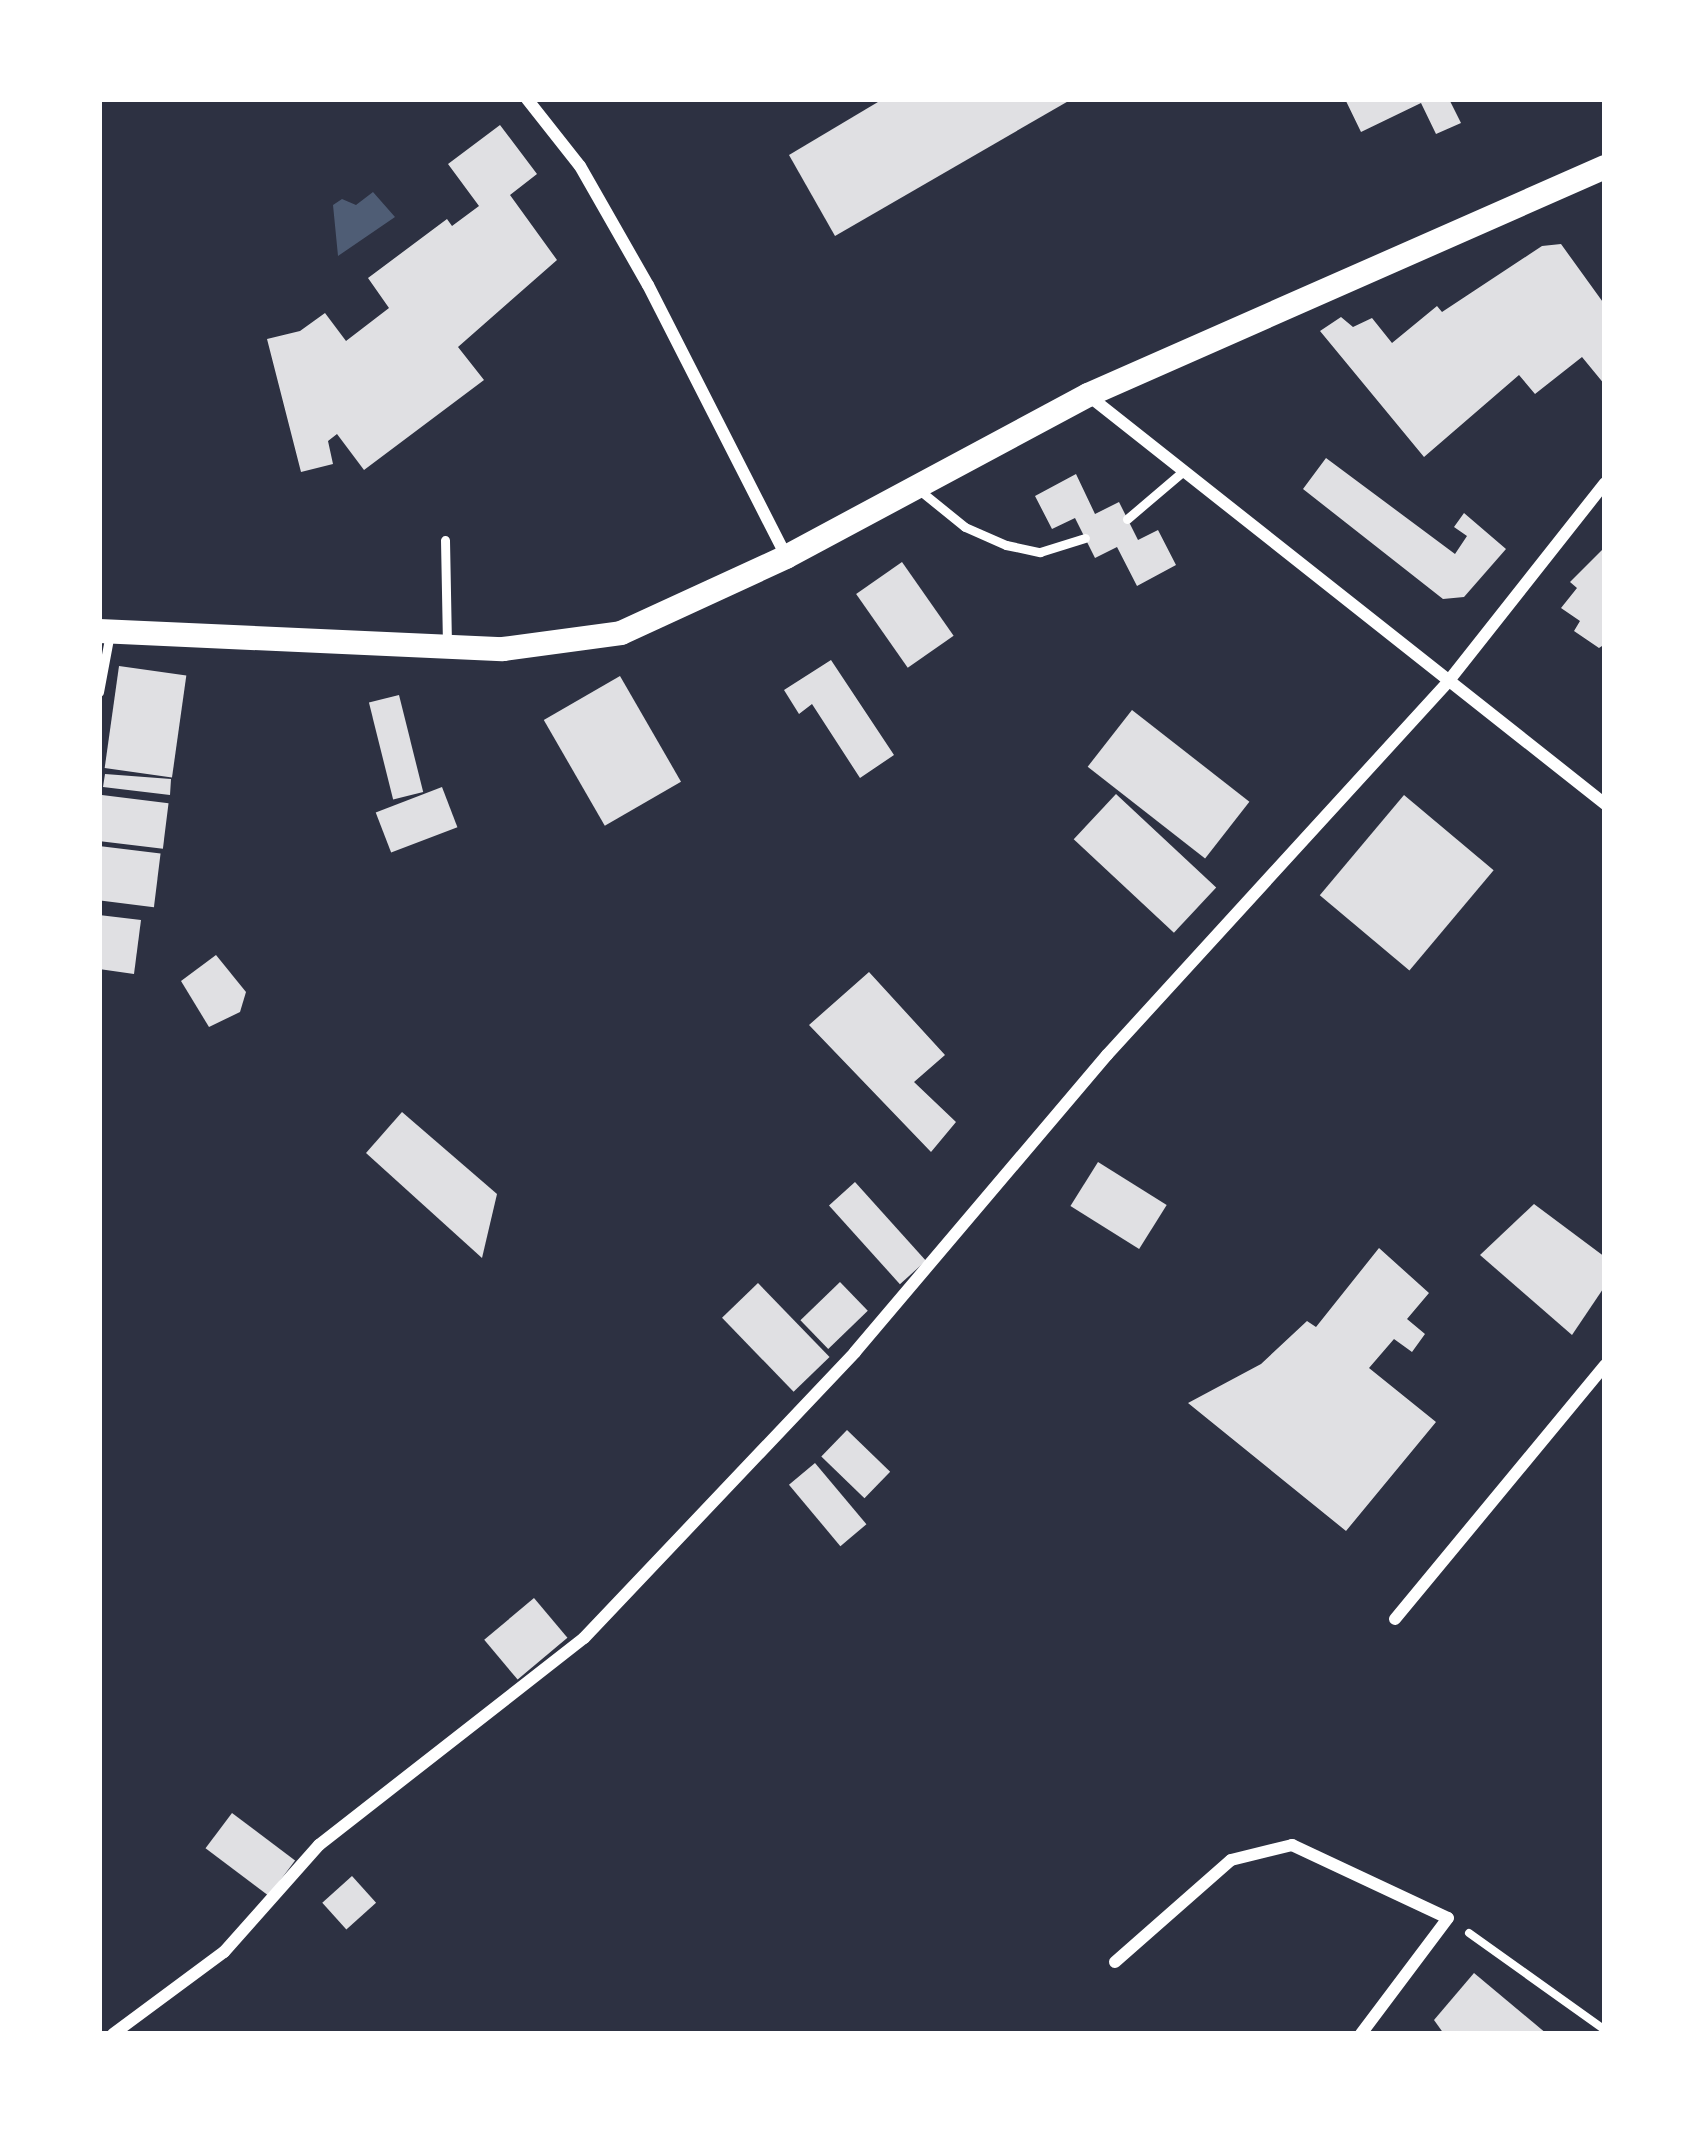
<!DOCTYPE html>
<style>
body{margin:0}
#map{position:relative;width:1704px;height:2133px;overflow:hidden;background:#2d3142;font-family:"IBM Plex Serif",serif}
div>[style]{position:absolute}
.water>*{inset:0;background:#4f5d75}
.building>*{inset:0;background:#e0e0e3;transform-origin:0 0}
.path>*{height:8px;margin:-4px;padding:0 4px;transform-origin:4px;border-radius:4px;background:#fff}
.service>*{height:9px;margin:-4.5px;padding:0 4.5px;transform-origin:4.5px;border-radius:4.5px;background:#fff}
.minor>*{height:12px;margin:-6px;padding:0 6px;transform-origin:6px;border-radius:6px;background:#fff}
.secondary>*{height:24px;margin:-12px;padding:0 12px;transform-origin:12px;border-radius:12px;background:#fff}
span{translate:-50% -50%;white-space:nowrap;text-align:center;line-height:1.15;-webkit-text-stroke:10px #fff;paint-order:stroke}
.frame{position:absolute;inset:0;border:102px solid #fff;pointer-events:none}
</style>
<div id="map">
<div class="water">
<div style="clip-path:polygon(373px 192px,395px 217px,338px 256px,333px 205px,342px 199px,356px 205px)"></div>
</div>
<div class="building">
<div style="clip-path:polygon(883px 99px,1072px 99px,835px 236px,789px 155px)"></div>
<div style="clip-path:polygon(1345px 99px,1449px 99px,1461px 123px,1436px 134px,1421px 103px,1361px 132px)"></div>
<div style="clip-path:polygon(500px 125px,537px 174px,510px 195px,557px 260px,458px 347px,484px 380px,364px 470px,337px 434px,328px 441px,333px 464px,301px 472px,267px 339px,300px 331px,325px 313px,346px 341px,389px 308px,368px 278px,447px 219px,452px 226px,479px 206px,448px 164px)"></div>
<div style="clip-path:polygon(1561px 244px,1605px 305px,1605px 385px,1582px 357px,1535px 394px,1519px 375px,1424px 457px,1320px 331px,1341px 317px,1353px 327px,1372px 318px,1392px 343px,1437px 306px,1442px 312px,1542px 246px)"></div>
<div style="clip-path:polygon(1326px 458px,1455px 554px,1467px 536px,1454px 527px,1464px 513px,1506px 549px,1464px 597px,1443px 599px,1303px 489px)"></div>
<div style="clip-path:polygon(1076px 474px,1095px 514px,1119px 502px,1138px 540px,1158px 530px,1176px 565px,1137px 586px,1117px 547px,1095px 558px,1075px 518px,1052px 529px,1035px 496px)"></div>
<div style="clip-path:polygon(1605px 547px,1605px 644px,1599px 648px,1574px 631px,1580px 621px,1561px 608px,1577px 588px,1570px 582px)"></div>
<div style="left:902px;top:562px;width:90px;height:56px;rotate:55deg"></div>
<div style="clip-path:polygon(831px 660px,894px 755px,860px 778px,812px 704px,799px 714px,784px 690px)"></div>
<div style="left:119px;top:666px;width:68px;height:103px;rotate:8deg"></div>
<div style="left:620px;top:676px;width:122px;height:88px;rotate:60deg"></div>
<div style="left:399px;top:695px;width:100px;height:31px;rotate:76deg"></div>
<div style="left:1132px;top:710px;width:149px;height:72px;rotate:38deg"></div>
<div style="clip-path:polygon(105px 774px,171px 779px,170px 795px,103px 787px)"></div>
<div style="left:442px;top:787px;width:43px;height:71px;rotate:69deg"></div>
<div style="left:1116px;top:794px;width:137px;height:62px;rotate:43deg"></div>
<div style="left:102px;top:795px;width:67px;height:46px;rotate:7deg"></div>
<div style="left:1404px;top:795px;width:117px;height:131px;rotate:40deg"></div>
<div style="left:99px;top:846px;width:62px;height:54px;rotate:7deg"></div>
<div style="clip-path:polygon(99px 915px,141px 920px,134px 974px,99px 969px)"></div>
<div style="clip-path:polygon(216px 955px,246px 992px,240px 1012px,209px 1027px,181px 981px)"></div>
<div style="clip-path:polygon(869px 972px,945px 1055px,914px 1082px,956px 1122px,931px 1152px,809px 1025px)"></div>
<div style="clip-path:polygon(402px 1112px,497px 1194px,482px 1258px,366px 1153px)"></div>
<div style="left:1098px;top:1162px;width:81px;height:52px;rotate:32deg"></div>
<div style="left:855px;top:1182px;width:106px;height:35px;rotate:48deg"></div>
<div style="clip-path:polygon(1534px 1204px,1605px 1257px,1605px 1286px,1572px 1335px,1480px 1255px)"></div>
<div style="clip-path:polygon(1379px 1248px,1429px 1293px,1407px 1319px,1425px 1334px,1412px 1352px,1394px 1339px,1369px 1368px,1436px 1422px,1346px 1531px,1188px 1403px,1261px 1364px,1307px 1321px,1316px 1327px)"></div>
<div style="left:840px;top:1282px;width:40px;height:55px;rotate:46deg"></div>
<div style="left:758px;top:1283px;width:103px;height:50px;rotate:46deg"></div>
<div style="left:847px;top:1430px;width:60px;height:37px;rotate:44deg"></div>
<div style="left:815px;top:1463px;width:80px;height:34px;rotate:50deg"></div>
<div style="left:534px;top:1598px;width:52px;height:65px;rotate:50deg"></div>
<div style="left:232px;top:1813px;width:79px;height:44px;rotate:37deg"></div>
<div style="left:352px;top:1876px;width:36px;height:40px;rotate:48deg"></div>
<div style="clip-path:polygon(1474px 1973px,1547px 2034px,1444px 2034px,1434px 2020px)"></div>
</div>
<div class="path">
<div style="left:1469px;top:1933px;width:167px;rotate:35.5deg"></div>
</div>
<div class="service">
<div style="left:918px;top:489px;width:60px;rotate:39deg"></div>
<div style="left:965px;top:527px;width:45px;rotate:23.7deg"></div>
<div style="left:1006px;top:545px;width:35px;rotate:12deg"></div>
<div style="left:1040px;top:552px;width:47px;rotate:-17.3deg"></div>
<div style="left:1127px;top:519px;width:71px;rotate:-40.4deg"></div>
<div style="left:445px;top:540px;width:102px;rotate:88.9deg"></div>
<div style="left:99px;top:692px;width:60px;rotate:-79.4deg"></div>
</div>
<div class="minor">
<div style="left:527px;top:99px;width:85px;rotate:51.7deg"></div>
<div style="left:580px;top:166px;width:137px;rotate:60.3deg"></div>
<div style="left:648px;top:285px;width:304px;rotate:63deg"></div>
<div style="left:1089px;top:396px;width:658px;rotate:38.33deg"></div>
<div style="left:1395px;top:1619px;width:330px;rotate:-50.4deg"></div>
<div style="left:1115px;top:1962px;width:154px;rotate:-41.3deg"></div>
<div style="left:1231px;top:1860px;width:63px;rotate:-13.8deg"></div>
<div style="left:1292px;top:1845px;width:172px;rotate:25.1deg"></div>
<div style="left:1448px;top:1918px;width:145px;rotate:126.9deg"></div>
<div style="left:113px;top:2034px;width:138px;rotate:-36.5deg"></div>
<div style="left:224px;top:1952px;width:143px;rotate:-48.4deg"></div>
<div style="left:319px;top:1845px;width:336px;rotate:-38deg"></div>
<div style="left:584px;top:1638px;width:394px;rotate:-46.5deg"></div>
<div style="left:855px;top:1352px;width:390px;rotate:-49.7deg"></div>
<div style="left:1107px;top:1055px;width:504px;rotate:-47.57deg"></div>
<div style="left:1447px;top:683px;width:255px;rotate:-51.7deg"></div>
</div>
<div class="secondary">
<div style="left:99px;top:631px;width:404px;rotate:2.6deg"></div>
<div style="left:503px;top:649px;width:119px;rotate:-7.7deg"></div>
<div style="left:621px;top:633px;width:182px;rotate:-24.7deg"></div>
<div style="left:786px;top:557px;width:343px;rotate:-28.2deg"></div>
<div style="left:1088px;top:395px;width:565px;rotate:-23.8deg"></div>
</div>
<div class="frame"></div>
</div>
